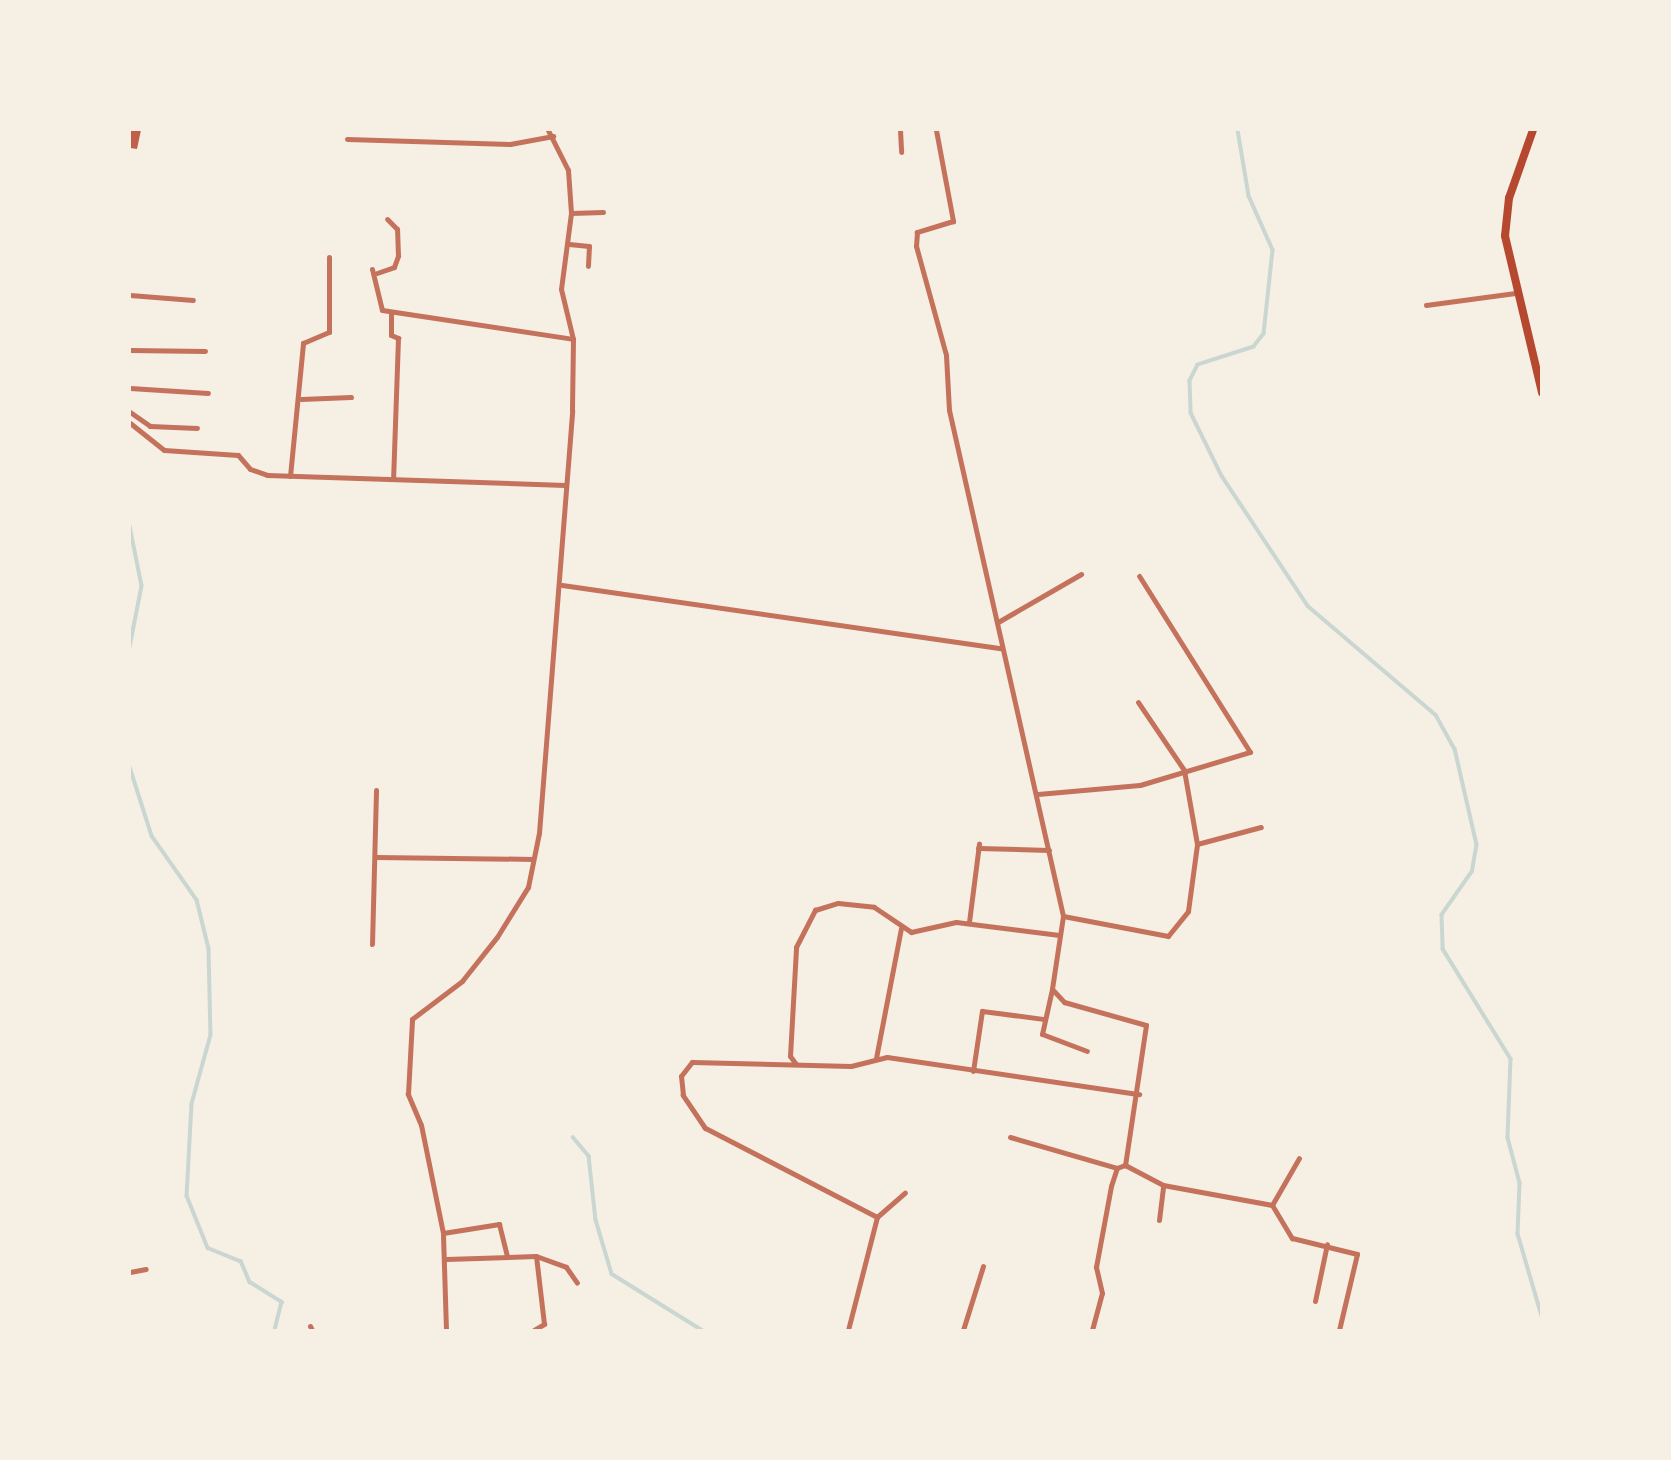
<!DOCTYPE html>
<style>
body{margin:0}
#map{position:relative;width:1671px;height:1460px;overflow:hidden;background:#f6efe4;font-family:Raleway,sans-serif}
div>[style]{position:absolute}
.stream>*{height:3.5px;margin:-1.75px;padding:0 1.75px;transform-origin:1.75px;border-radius:1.75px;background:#c9d6d2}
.building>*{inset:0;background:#bf614a}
.minor>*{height:5px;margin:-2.5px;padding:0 2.5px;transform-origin:2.5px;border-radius:2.5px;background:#c5725c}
.secondary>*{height:8px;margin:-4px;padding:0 4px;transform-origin:4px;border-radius:4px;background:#b5482f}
span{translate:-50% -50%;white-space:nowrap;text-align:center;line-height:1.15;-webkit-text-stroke:5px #f6efe4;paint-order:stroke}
.frame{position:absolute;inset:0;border:131px solid #f6efe4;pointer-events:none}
</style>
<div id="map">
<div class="stream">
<div style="left:1238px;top:130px;width:67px;rotate:80.5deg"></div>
<div style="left:1249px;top:196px;width:59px;rotate:66deg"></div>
<div style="left:1273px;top:250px;width:84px;rotate:96.1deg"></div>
<div style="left:1264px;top:334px;width:16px;rotate:128deg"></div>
<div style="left:1254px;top:347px;width:59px;rotate:162.2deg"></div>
<div style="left:1198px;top:365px;width:18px;rotate:117deg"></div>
<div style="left:1190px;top:381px;width:32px;rotate:88deg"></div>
<div style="left:1191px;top:413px;width:70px;rotate:63.8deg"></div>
<div style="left:1222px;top:476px;width:156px;rotate:56.5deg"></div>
<div style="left:1308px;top:606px;width:168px;rotate:40.4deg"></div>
<div style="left:1436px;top:715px;width:39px;rotate:61deg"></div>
<div style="left:1455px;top:749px;width:98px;rotate:77.1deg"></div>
<div style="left:1477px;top:845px;width:27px;rotate:100deg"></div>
<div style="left:1472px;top:872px;width:52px;rotate:124.9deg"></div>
<div style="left:1442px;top:915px;width:34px;rotate:88deg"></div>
<div style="left:1443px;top:949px;width:129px;rotate:58.3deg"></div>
<div style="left:1511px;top:1059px;width:79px;rotate:92.2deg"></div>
<div style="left:1508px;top:1138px;width:47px;rotate:75.1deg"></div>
<div style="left:1520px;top:1183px;width:51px;rotate:92.2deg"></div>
<div style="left:1518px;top:1234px;width:85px;rotate:73.7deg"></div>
<div style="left:130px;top:526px;width:61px;rotate:78.7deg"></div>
<div style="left:142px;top:586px;width:62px;rotate:101.1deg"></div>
<div style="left:130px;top:767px;width:72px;rotate:72.3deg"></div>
<div style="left:152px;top:836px;width:78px;rotate:54.9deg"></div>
<div style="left:197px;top:900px;width:50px;rotate:76.2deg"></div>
<div style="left:209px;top:949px;width:86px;rotate:88.7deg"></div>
<div style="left:211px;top:1035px;width:72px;rotate:105.4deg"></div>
<div style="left:192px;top:1104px;width:92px;rotate:93.1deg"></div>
<div style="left:187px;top:1196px;width:56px;rotate:68deg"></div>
<div style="left:208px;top:1248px;width:35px;rotate:22deg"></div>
<div style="left:241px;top:1261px;width:23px;rotate:67deg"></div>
<div style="left:250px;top:1282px;width:38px;rotate:32deg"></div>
<div style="left:282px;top:1302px;width:29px;rotate:104deg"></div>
<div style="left:573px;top:1137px;width:25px;rotate:50deg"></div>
<div style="left:589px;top:1156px;width:64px;rotate:83.8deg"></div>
<div style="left:596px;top:1220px;width:56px;rotate:73.5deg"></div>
<div style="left:612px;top:1274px;width:106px;rotate:31.9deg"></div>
</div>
<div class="building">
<div style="clip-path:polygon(130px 130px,141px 130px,137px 149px,130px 148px)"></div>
</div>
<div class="minor">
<div style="left:900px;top:130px;width:22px;rotate:87deg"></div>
<div style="left:936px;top:130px;width:93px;rotate:79.4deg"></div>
<div style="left:953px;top:221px;width:38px;rotate:163deg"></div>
<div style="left:917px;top:232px;width:14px;rotate:94deg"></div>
<div style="left:916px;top:246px;width:113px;rotate:74.6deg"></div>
<div style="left:946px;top:355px;width:55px;rotate:86.9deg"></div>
<div style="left:949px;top:410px;width:519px;rotate:77.3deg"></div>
<div style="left:1063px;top:916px;width:74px;rotate:98.6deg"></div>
<div style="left:1052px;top:989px;width:18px;rotate:47deg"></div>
<div style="left:1064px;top:1002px;width:85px;rotate:15.7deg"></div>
<div style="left:1146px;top:1025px;width:142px;rotate:98.5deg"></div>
<div style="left:1125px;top:1165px;width:43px;rotate:27.8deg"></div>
<div style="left:1163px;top:1185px;width:111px;rotate:10.4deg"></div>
<div style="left:1272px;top:1205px;width:39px;rotate:59deg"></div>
<div style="left:1292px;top:1238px;width:67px;rotate:13.8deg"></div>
<div style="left:1357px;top:1254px;width:78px;rotate:103.3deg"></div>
<div style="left:347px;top:139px;width:163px;rotate:1.8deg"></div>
<div style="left:510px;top:144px;width:44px;rotate:-10.5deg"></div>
<div style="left:571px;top:213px;width:32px;rotate:-2deg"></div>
<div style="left:569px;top:244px;width:20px;rotate:6deg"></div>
<div style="left:589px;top:246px;width:20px;rotate:93deg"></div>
<div style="left:372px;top:269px;width:42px;rotate:76.3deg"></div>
<div style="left:382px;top:310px;width:193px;rotate:8.6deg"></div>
<div style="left:377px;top:273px;width:18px;rotate:-19deg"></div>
<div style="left:394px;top:267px;width:12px;rotate:-70deg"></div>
<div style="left:398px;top:256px;width:27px;rotate:-92deg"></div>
<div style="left:397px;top:229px;width:14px;rotate:-135deg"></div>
<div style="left:130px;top:295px;width:63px;rotate:4.5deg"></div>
<div style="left:1426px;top:305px;width:90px;rotate:-7.7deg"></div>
<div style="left:391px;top:312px;width:23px;rotate:90deg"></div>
<div style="left:391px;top:335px;width:8px;rotate:23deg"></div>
<div style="left:398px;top:338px;width:141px;rotate:92deg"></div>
<div style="left:130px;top:350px;width:75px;rotate:0.8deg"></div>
<div style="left:130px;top:388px;width:78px;rotate:3.7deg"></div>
<div style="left:301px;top:399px;width:50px;rotate:-2.3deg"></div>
<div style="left:130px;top:412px;width:24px;rotate:35deg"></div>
<div style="left:150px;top:426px;width:47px;rotate:2.4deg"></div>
<div style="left:130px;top:423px;width:43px;rotate:38.5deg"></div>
<div style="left:164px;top:450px;width:74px;rotate:3.9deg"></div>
<div style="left:238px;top:455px;width:18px;rotate:49deg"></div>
<div style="left:250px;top:469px;width:18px;rotate:19deg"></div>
<div style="left:267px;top:475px;width:298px;rotate:1.9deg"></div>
<div style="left:290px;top:476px;width:134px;rotate:-84.4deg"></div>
<div style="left:303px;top:343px;width:28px;rotate:-23deg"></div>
<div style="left:329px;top:332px;width:75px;rotate:-90deg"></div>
<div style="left:562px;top:585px;width:443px;rotate:8.2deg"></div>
<div style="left:998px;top:622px;width:96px;rotate:-30deg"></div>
<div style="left:1038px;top:794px;width:102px;rotate:-5deg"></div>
<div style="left:1140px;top:785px;width:115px;rotate:-16.7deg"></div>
<div style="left:1250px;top:752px;width:208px;rotate:-122.2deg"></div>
<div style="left:1197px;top:844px;width:66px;rotate:-14.9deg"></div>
<div style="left:978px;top:848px;width:71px;rotate:1.6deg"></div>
<div style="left:376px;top:857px;width:157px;rotate:0.7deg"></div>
<div style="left:1063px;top:916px;width:107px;rotate:10.8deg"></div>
<div style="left:1168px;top:936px;width:32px;rotate:-51deg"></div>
<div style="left:1188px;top:911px;width:68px;rotate:-82.3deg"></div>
<div style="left:1197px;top:844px;width:75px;rotate:-100deg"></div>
<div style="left:1184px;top:770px;width:82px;rotate:-124.1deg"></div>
<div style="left:969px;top:922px;width:79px;rotate:-82.7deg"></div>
<div style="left:372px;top:944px;width:154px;rotate:-88.5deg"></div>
<div style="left:1052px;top:989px;width:46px;rotate:102.5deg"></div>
<div style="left:1042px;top:1034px;width:48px;rotate:20.7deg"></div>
<div style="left:876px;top:1058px;width:132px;rotate:-79.1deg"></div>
<div style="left:796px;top:1064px;width:10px;rotate:-127deg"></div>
<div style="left:790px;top:1056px;width:109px;rotate:-86.8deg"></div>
<div style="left:796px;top:947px;width:42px;rotate:-62.8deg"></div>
<div style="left:815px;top:910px;width:24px;rotate:-17deg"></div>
<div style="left:838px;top:903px;width:36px;rotate:6deg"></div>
<div style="left:874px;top:907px;width:45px;rotate:34deg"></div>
<div style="left:911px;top:932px;width:46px;rotate:-12.5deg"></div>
<div style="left:956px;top:922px;width:104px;rotate:7.2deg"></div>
<div style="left:973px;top:1071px;width:61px;rotate:-81.5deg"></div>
<div style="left:982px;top:1011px;width:63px;rotate:7.4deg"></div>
<div style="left:1010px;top:1137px;width:111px;rotate:16.2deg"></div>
<div style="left:1272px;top:1205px;width:54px;rotate:-60.1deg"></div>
<div style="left:877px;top:1217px;width:37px;rotate:-41deg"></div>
<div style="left:1159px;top:1220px;width:35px;rotate:-83deg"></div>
<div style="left:443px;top:1233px;width:57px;rotate:-9.1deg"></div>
<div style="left:499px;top:1224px;width:32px;rotate:76deg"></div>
<div style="left:446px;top:1259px;width:90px;rotate:-1.9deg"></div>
<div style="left:536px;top:1256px;width:32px;rotate:20deg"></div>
<div style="left:566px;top:1267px;width:19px;rotate:55deg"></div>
<div style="left:130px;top:1272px;width:16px;rotate:-11deg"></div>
<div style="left:1315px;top:1301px;width:58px;rotate:-78.1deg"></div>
<div style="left:310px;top:1326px;width:4px;rotate:63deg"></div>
<div style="left:446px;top:1330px;width:97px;rotate:-91.8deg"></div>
<div style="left:443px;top:1233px;width:110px;rotate:-101.5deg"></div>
<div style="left:421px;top:1125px;width:34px;rotate:-113deg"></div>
<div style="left:408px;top:1094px;width:75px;rotate:-86.9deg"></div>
<div style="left:412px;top:1019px;width:63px;rotate:-37.2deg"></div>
<div style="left:462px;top:981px;width:56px;rotate:-51.5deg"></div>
<div style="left:497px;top:937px;width:59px;rotate:-58.2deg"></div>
<div style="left:528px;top:887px;width:55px;rotate:-78.5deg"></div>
<div style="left:539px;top:833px;width:424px;rotate:-85.5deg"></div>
<div style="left:572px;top:410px;width:71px;rotate:-89.2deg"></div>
<div style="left:573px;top:339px;width:51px;rotate:-103.5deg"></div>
<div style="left:561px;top:289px;width:77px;rotate:-82.5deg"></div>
<div style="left:571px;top:213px;width:43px;rotate:-94deg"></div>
<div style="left:568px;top:170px;width:45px;rotate:-116.6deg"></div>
<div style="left:534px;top:1330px;width:12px;rotate:-31deg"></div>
<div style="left:544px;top:1324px;width:68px;rotate:-96.7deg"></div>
<div style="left:848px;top:1330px;width:117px;rotate:-75.6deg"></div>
<div style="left:877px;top:1217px;width:194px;rotate:-152.6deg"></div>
<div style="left:705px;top:1128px;width:40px;rotate:-124deg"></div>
<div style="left:683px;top:1095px;width:19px;rotate:-96deg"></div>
<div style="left:681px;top:1076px;width:18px;rotate:-52deg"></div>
<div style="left:692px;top:1062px;width:159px;rotate:1.4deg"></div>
<div style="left:851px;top:1066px;width:37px;rotate:-14deg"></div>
<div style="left:887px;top:1057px;width:255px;rotate:8.4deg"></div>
<div style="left:963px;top:1330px;width:67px;rotate:-72.6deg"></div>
<div style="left:1092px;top:1330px;width:38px;rotate:-75deg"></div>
<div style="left:1102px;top:1293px;width:27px;rotate:-103deg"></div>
<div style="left:1096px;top:1267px;width:82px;rotate:-79.5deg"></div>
<div style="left:1111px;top:1186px;width:19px;rotate:-72deg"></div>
<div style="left:1117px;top:1168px;width:9px;rotate:-21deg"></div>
</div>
<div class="secondary">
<div style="left:1533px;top:130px;width:72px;rotate:109.4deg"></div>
<div style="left:1509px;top:198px;width:38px;rotate:96deg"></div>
<div style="left:1505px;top:236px;width:161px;rotate:76.7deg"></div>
</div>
<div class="frame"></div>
</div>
